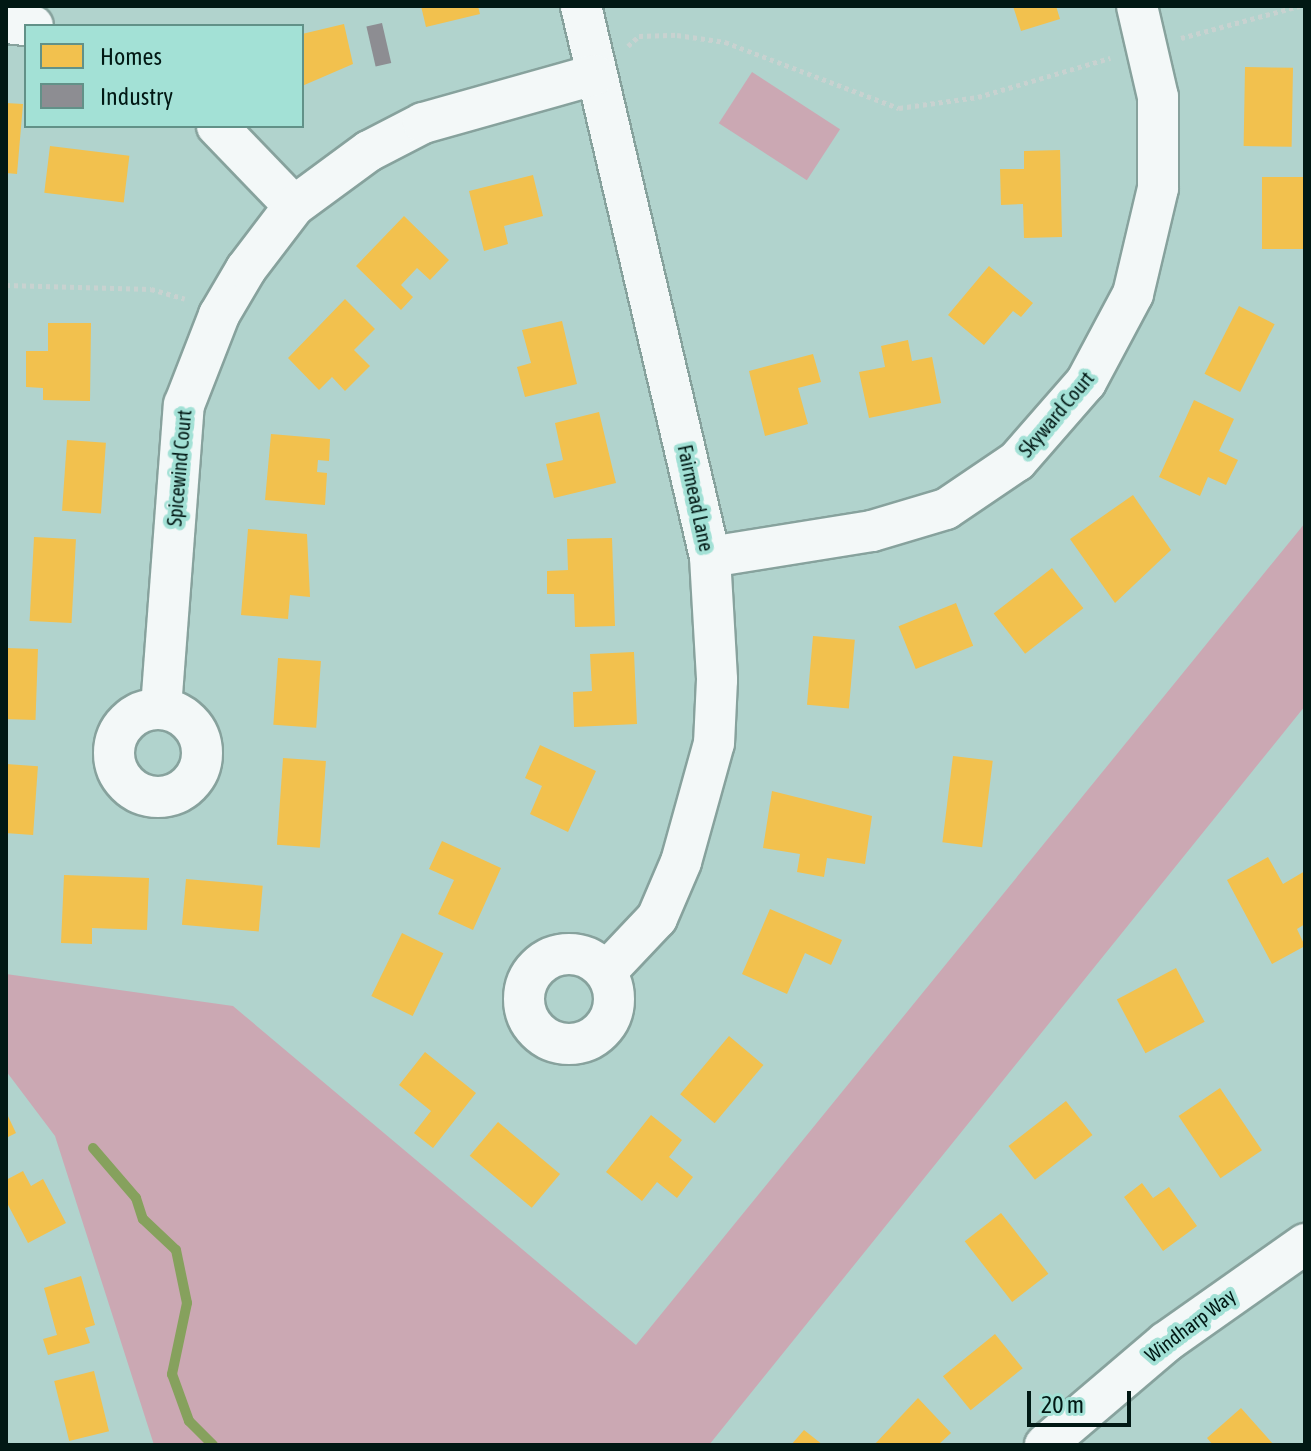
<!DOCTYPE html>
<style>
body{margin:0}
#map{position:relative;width:1311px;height:1451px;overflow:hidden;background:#b1d3cd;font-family:"Asap Condensed",sans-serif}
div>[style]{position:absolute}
.green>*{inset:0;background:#cba8b3;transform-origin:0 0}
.homes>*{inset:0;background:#f2c14e;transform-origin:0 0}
.industry>*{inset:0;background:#8d8d92;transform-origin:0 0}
.stream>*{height:10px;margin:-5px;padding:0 5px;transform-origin:5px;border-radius:5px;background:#86a15d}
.path>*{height:5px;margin-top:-2.5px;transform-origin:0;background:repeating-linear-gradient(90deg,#c8d2d0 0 4px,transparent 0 8px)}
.roads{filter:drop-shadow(2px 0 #87a29d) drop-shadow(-2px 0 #87a29d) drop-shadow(0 2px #87a29d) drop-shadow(0 -2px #87a29d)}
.minor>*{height:40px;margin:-20px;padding:0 20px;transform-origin:20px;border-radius:20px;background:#f3f8f8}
.minor>.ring{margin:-20px;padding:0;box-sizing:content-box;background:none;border:40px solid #f3f8f8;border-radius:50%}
span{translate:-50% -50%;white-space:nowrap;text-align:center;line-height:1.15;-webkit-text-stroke:8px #a3e1d6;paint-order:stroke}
.street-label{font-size:20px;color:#011814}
.frame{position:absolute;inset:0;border:8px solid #011814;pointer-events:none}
.legend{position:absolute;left:24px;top:24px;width:280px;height:104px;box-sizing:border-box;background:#a3e1d6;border:2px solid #629188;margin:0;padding:10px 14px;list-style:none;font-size:24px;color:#011814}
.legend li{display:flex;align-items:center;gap:16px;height:40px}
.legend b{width:40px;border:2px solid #629188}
.scale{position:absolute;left:1027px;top:1391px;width:104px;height:36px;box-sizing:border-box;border:4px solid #011814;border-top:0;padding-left:10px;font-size:24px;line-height:28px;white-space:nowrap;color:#011814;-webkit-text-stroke:6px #a3e1d6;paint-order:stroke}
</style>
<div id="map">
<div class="green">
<div style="left:752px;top:72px;width:105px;height:61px;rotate:33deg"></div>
<div style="clip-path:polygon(1305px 523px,1305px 706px,709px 1445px,154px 1445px,55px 1136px,6px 1071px,6px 974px,233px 1006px,636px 1345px)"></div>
</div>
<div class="homes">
<div style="clip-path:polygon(421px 6px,478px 6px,480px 14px,426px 27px)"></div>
<div style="clip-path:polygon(1013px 6px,1056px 6px,1060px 19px,1021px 31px)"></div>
<div style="clip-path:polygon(344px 24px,353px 64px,302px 86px,302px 34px)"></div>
<div style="left:1245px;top:67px;width:48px;height:79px;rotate:1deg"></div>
<div style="clip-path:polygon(6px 103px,23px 104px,17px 174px,6px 173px)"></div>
<div style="left:50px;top:146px;width:80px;height:47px;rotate:7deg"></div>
<div style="clip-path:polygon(1060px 150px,1062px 237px,1024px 238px,1023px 204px,1001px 205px,1000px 169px,1024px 169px,1024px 151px)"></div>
<div style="clip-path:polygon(533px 175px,543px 216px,504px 226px,508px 244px,484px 251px,469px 191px)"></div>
<div style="left:1262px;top:177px;width:43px;height:72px"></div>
<div style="clip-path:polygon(404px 216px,449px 260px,430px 280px,417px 268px,401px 285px,413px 297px,401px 310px,356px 266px)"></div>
<div style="clip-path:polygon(989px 266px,1033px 303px,1021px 317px,1013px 311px,984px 345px,948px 315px)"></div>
<div style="clip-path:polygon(345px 299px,375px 329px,354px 350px,370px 366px,345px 391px,332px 377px,319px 390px,288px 358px)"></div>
<div style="left:1239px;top:306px;width:40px;height:76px;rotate:27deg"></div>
<div style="clip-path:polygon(562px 321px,577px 384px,525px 397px,517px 367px,531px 363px,522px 330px)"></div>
<div style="clip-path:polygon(48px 323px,91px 323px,90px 401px,43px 400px,43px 388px,26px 387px,26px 351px,48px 351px)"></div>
<div style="clip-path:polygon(908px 340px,912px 361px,932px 357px,941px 403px,869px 418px,859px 372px,885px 367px,881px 346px)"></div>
<div style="clip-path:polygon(813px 354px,821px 382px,798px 388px,808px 424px,765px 436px,749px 371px)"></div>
<div style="clip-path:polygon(1194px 400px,1234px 419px,1219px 451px,1238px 460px,1226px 485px,1208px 477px,1200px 496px,1159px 477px)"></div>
<div style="clip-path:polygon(599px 412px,616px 483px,554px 498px,546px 464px,563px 460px,555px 423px)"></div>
<div style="clip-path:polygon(271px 434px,330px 439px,329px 461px,318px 460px,317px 472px,327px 473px,325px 505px,265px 500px)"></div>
<div style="left:67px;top:440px;width:39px;height:71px;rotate:4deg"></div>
<div style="clip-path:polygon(1133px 495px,1171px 550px,1115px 603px,1070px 539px)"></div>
<div style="clip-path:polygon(248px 529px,307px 534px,310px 597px,290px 595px,288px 619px,241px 615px)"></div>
<div style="left:34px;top:537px;width:42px;height:84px;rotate:3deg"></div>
<div style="clip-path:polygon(612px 538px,615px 626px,575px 627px,574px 594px,547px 594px,547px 571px,568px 570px,567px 539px)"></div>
<div style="left:1052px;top:568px;width:51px;height:74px;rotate:52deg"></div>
<div style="left:956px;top:603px;width:46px;height:62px;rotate:68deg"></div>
<div style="left:813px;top:636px;width:42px;height:69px;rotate:5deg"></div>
<div style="left:6px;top:648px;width:32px;height:71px;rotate:2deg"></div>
<div style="clip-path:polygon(634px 652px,637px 724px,574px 727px,573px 692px,592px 691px,590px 654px)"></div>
<div style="left:278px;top:658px;width:43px;height:67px;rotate:4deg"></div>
<div style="clip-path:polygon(540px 745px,596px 771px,568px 832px,530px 814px,542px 786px,525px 778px)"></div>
<div style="left:953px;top:756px;width:40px;height:87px;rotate:7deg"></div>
<div style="left:283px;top:758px;width:43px;height:87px;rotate:4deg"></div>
<div style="left:6px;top:764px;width:32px;height:69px;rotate:4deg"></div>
<div style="clip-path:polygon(772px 791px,872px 816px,865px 864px,827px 858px,824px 877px,797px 872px,800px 854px,763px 848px)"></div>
<div style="clip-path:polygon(442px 841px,501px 868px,473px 930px,438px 914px,454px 880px,429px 869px)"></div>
<div style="clip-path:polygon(1268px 857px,1283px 884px,1305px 871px,1305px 924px,1297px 929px,1305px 946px,1272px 964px,1227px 880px)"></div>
<div style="clip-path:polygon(64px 875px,149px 878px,147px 930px,92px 928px,92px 944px,61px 943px)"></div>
<div style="left:186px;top:879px;width:77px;height:46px;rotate:5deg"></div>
<div style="clip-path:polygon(770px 909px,842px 940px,831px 965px,805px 953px,787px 994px,742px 974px)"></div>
<div style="left:402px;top:933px;width:46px;height:70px;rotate:26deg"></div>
<div style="left:1176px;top:968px;width:61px;height:67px;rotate:62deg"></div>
<div style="left:729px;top:1036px;width:45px;height:76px;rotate:40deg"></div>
<div style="clip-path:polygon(425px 1052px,476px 1093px,433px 1148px,414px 1133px,431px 1111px,399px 1085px)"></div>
<div style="left:1220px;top:1088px;width:75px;height:50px;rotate:56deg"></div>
<div style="left:1066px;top:1101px;width:43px;height:73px;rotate:52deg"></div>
<div style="clip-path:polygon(6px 1112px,16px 1133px,6px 1138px)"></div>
<div style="clip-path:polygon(651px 1115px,682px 1140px,669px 1157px,693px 1177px,677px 1198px,657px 1182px,642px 1201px,606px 1172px)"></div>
<div style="left:498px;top:1122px;width:81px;height:44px;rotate:40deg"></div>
<div style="clip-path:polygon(23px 1171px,31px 1186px,43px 1179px,66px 1223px,28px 1243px,6px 1201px,6px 1180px)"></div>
<div style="clip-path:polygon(1142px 1183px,1153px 1198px,1169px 1187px,1197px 1226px,1163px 1251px,1124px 1197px)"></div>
<div style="left:1001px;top:1213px;width:77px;height:46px;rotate:52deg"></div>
<div style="clip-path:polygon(81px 1276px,95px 1325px,85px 1328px,90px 1343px,48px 1355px,43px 1339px,57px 1335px,44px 1288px)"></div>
<div style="left:995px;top:1334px;width:44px;height:67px;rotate:51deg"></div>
<div style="left:94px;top:1371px;width:62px;height:41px;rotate:76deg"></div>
<div style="clip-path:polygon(918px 1398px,951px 1433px,938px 1445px,874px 1445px)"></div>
<div style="clip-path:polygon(1241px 1408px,1274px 1445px,1213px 1445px,1207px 1438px)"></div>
<div style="clip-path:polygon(804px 1430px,823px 1445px,791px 1445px)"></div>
</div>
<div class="industry">
<div style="left:382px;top:23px;width:41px;height:16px;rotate:77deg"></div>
</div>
<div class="stream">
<div style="left:93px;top:1148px;width:66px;rotate:49.3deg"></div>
<div style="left:136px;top:1198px;width:22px;rotate:72deg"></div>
<div style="left:143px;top:1219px;width:45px;rotate:43.2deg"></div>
<div style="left:176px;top:1250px;width:54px;rotate:78.3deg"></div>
<div style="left:187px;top:1303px;width:73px;rotate:101.9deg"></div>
<div style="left:172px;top:1374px;width:50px;rotate:70.1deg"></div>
<div style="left:189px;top:1421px;width:34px;rotate:45deg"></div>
</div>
<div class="path">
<div style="left:1181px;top:38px;width:123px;rotate:-15.1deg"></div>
<div style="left:628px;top:46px;width:15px;rotate:-42deg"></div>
<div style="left:639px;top:36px;width:38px;rotate:-2deg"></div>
<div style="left:677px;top:35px;width:49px;rotate:8.3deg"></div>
<div style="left:725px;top:42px;width:186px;rotate:20.8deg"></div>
<div style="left:899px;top:108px;width:80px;rotate:-7.9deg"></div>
<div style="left:978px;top:97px;width:138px;rotate:-16.5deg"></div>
<div style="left:6px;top:285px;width:145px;rotate:1.6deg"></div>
<div style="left:151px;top:289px;width:35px;rotate:16deg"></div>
</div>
<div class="roads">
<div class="minor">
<div style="left:581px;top:6px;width:566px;rotate:76.82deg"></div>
<div style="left:710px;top:557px;width:123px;rotate:86.7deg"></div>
<div style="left:717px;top:680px;width:63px;rotate:92.7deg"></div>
<div style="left:714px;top:743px;width:123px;rotate:105.5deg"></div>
<div style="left:681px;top:862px;width:61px;rotate:113.2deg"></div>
<div style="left:657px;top:918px;width:74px;rotate:133.4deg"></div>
<div style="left:6px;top:23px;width:27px;rotate:6deg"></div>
<div style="left:217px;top:126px;width:111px;rotate:46.1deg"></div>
<div style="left:710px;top:557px;width:164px;rotate:-9.1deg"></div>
<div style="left:872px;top:531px;width:77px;rotate:-16.6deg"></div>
<div style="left:946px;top:509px;width:86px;rotate:-34.1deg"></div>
<div style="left:1017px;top:461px;width:105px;rotate:-48.9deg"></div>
<div style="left:1086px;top:382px;width:100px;rotate:-61.9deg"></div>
<div style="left:1133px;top:294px;width:109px;rotate:-76.7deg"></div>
<div style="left:1158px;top:188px;width:91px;rotate:-90deg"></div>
<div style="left:1158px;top:97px;width:93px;rotate:-103deg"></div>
<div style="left:161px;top:708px;width:304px;rotate:-85.7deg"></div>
<div style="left:184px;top:405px;width:97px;rotate:-68.7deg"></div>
<div style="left:219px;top:315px;width:53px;rotate:-59.6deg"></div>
<div style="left:246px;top:269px;width:79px;rotate:-52.7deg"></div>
<div style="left:294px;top:206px;width:93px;rotate:-36.3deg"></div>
<div style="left:369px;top:151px;width:61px;rotate:-27.4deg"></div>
<div style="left:423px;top:123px;width:178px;rotate:-15.7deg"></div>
<div class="ring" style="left:114px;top:709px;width:48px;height:48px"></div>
<div class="ring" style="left:524px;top:954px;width:50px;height:50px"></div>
<div style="left:1045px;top:1445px;width:159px;rotate:-40.4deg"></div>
<div style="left:1166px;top:1342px;width:170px;rotate:-35.2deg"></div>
</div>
</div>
<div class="street-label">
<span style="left:1056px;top:414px;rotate:-50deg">Skyward Court</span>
<span style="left:179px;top:468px;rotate:-85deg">Spicewind Court</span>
<span style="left:696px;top:498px;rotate:78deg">Fairmead Lane</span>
<span style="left:1190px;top:1325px;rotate:-37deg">Windharp Way</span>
</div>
<div class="frame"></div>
<ul class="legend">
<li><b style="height:22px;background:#f2c14e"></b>Homes</li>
<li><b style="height:22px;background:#8d8d92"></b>Industry</li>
</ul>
<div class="scale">20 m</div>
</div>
